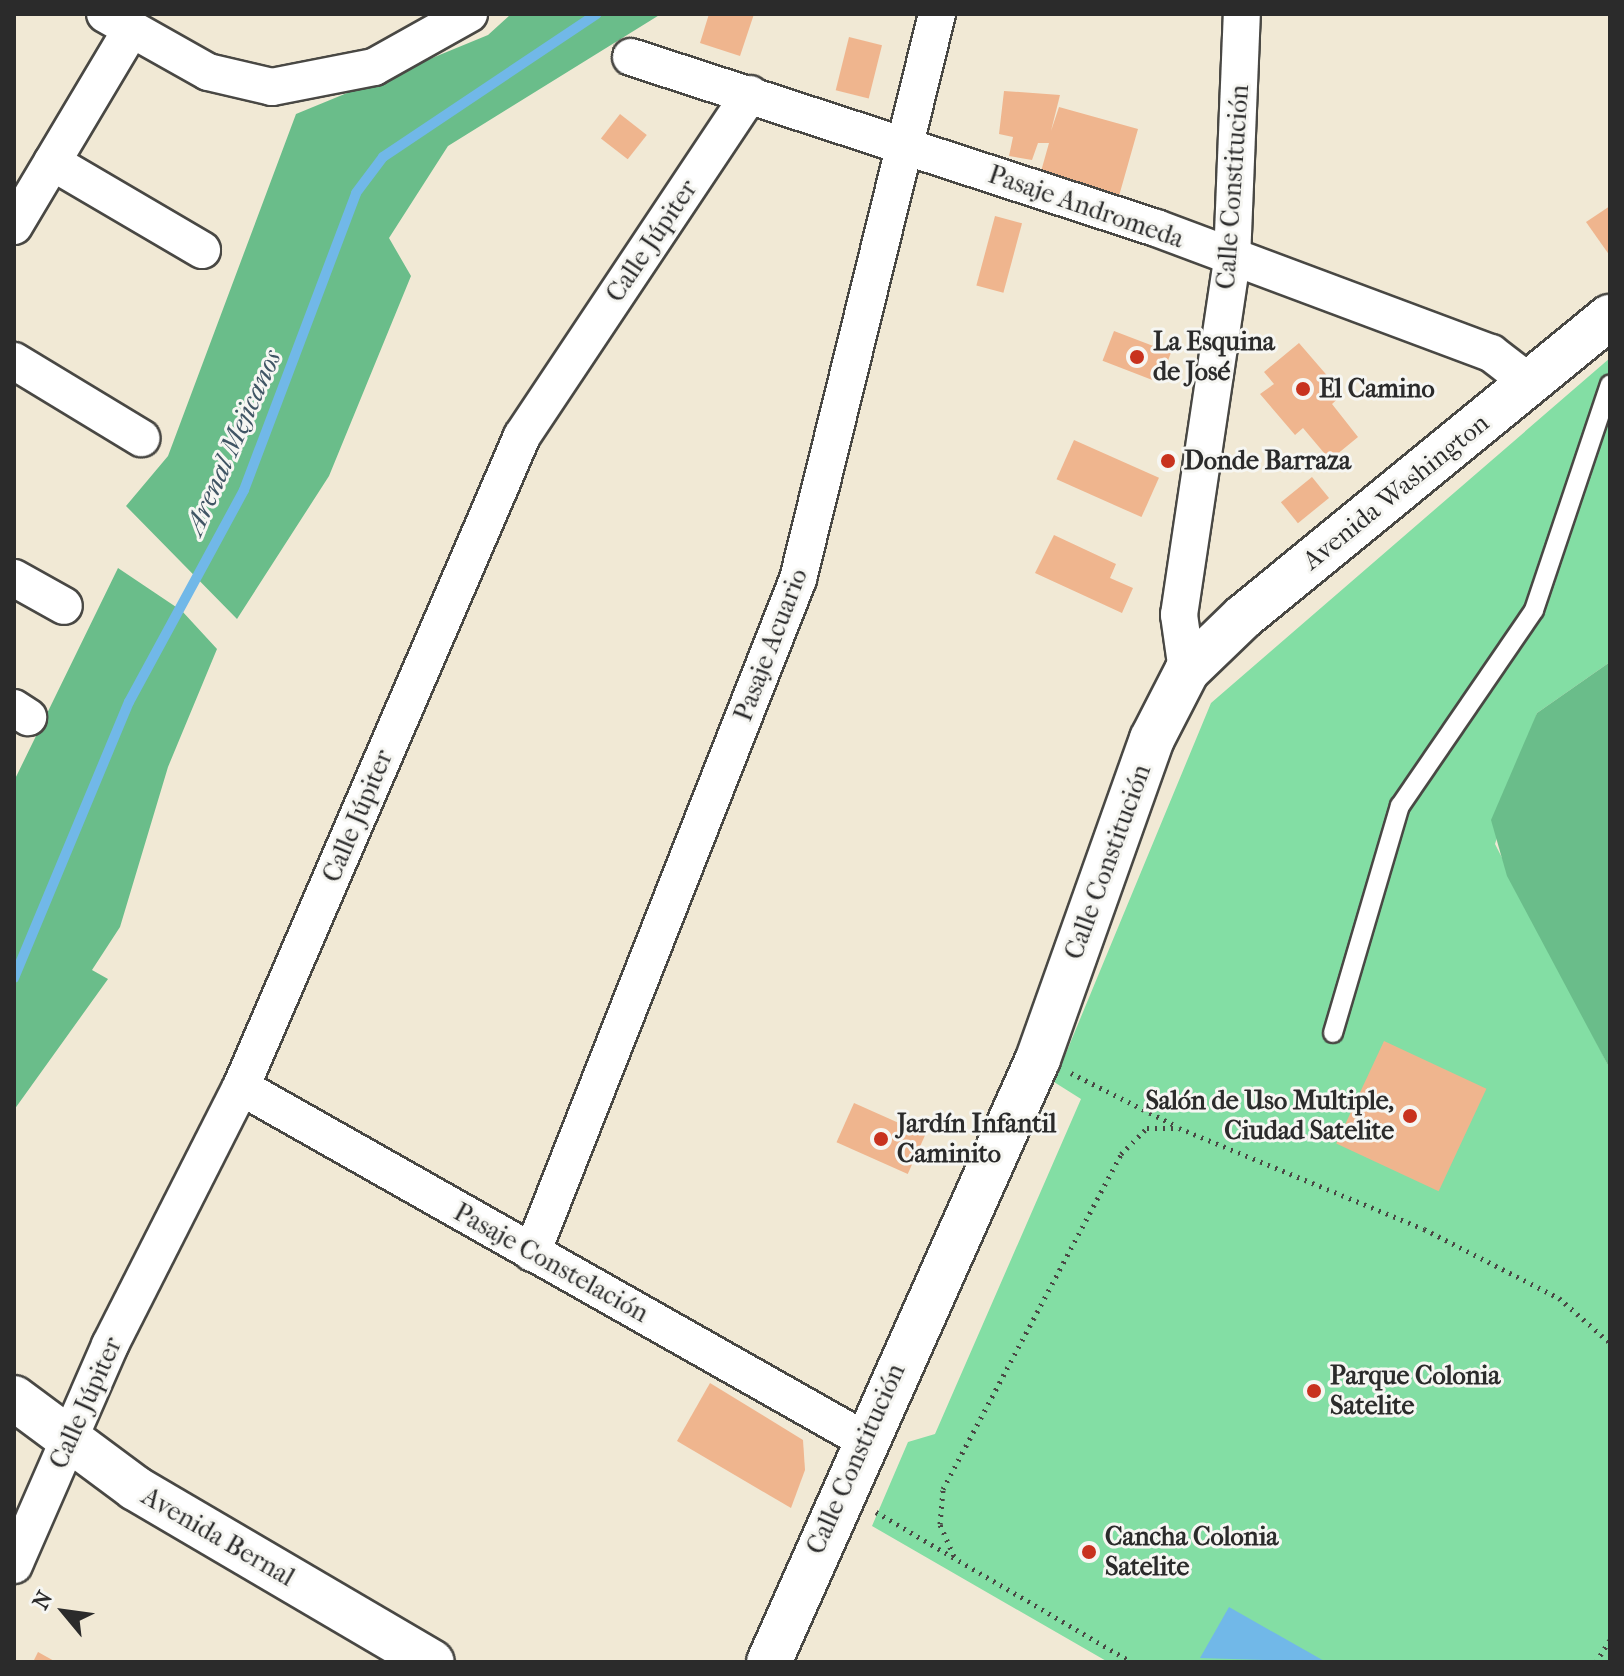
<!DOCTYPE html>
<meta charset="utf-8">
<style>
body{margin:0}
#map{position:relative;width:1624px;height:1676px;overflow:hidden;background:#f1e9d5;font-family:"IM FELL French Canon",serif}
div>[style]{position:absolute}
.green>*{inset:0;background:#83dea4}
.forest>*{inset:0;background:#6abd8a}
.water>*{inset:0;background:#71b8e8}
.stream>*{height:10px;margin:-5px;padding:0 5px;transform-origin:5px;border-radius:5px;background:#71b8e8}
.building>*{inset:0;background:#efb58e;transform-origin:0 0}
.path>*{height:5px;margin-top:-2.5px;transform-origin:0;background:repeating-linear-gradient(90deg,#494844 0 2px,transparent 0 8px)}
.roads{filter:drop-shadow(2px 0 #494844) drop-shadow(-2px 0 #494844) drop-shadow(0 2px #494844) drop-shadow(0 -2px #494844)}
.lane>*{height:18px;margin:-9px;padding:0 9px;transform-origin:9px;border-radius:9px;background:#fff}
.street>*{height:36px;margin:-18px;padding:0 18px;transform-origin:18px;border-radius:18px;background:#fff}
.secondary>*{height:44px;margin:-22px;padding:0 22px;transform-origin:22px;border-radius:22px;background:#fff}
.dots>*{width:22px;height:22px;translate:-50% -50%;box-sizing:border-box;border:4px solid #f6f6f2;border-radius:50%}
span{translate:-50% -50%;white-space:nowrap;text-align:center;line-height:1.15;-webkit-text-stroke:6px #f6f6f2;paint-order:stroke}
.street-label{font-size:26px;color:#2b2b2b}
.poi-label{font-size:26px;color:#2b2b2b;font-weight:700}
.left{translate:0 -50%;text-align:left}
.right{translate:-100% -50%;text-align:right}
.water-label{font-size:28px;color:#405564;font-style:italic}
.frame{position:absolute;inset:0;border:16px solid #2b2b2b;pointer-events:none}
.north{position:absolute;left:24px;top:1572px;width:80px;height:80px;-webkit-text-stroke:6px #f6f6f2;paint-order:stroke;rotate:299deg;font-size:22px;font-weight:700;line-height:32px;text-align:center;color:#2b2b2b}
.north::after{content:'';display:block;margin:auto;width:28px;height:36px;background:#2b2b2b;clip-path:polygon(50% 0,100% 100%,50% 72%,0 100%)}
</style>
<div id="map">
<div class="green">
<div style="clip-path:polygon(1610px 358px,1610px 662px,1537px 713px,1495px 844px,1610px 1069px,1610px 1662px,1108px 1662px,872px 1526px,908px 1442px,935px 1434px,1081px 1099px,1054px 1082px,1211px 703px)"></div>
</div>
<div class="forest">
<div style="clip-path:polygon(511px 14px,661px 14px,448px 146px,389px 238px,411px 276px,329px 476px,237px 619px,126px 506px,168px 456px,296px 114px,488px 35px)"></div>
<div style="clip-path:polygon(118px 568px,182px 611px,217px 649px,168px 767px,120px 927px,92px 970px,108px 979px,14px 1110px,14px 781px)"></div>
<div style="clip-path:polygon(1610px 662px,1610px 1069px,1507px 876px,1491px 820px,1537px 713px)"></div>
</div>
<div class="water">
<div style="clip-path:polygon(1229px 1607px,1326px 1662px,1200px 1658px)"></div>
</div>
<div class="stream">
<div style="left:14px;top:978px;width:299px;rotate:-67.4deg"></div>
<div style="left:129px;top:702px;width:241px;rotate:-61.5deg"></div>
<div style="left:244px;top:490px;width:317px;rotate:-69.3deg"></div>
<div style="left:356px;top:193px;width:45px;rotate:-53.1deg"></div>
<div style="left:383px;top:157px;width:257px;rotate:-33.8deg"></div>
</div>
<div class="building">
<div style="clip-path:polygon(709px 14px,754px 14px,740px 56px,700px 43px)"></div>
<div style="left:849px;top:37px;width:34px;height:55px;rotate:14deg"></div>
<div style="clip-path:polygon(1004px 91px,1060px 95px,1051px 131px,1059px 107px,1138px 129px,1119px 196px,1040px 175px,1049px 143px,1038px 143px,1032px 160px,1009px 156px,1013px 137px,999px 134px)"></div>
<div style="left:620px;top:114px;width:34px;height:31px;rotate:38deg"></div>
<div style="clip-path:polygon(1610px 206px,1610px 256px,1586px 222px)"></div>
<div style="left:995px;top:216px;width:28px;height:72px;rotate:15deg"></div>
<div style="left:1114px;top:331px;width:61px;height:32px;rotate:21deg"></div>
<div style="clip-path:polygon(1299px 343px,1343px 394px,1332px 404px,1358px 437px,1330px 460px,1303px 428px,1295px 435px,1260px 394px,1274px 384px,1264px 372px)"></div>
<div style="left:1074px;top:440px;width:93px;height:43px;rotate:24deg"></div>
<div style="left:1312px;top:477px;width:27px;height:40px;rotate:51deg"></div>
<div style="clip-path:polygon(1054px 535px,1116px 564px,1110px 578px,1133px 588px,1122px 613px,1035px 573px)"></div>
<div style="left:1384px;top:1041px;width:113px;height:113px;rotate:25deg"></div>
<div style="left:854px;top:1103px;width:78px;height:43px;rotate:24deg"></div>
<div style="clip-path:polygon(710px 1383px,803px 1440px,805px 1470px,791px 1508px,677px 1441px)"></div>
<div style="clip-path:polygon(38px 1652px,56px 1662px,33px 1662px)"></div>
</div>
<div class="path">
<div style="left:1071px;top:1073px;width:120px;rotate:26.8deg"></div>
<div style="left:876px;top:1512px;width:297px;rotate:30.4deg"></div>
<div style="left:954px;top:1556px;width:35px;rotate:-114deg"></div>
<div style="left:940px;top:1524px;width:35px;rotate:-85deg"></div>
<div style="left:943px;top:1489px;width:379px;rotate:-62deg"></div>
<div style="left:1121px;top:1154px;width:37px;rotate:-45deg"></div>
<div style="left:1147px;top:1128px;width:32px"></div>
<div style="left:1179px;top:1128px;width:265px;rotate:22.4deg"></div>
<div style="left:1424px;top:1229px;width:152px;rotate:27.1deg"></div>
<div style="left:1559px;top:1298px;width:68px;rotate:41.4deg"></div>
<div style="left:1596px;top:1662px;width:26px;rotate:-58deg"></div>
</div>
<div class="roads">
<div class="lane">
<div style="left:1333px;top:1033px;width:237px;rotate:-73.6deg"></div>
<div style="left:1400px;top:806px;width:237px;rotate:-55.6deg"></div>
<div style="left:1534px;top:610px;width:238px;rotate:-71.4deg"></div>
</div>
<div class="street">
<div style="left:105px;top:14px;width:118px;rotate:29.4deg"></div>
<div style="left:208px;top:72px;width:66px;rotate:13.2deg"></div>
<div style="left:272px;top:87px;width:104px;rotate:-11.1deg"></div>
<div style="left:374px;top:67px;width:109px;rotate:-29.2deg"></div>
<div style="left:631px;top:57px;width:552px;rotate:18.04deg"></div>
<div style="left:1156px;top:228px;width:358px;rotate:20.5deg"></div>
<div style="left:1491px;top:353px;width:49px;rotate:37.6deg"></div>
<div style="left:52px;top:162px;width:174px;rotate:30.4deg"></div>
<div style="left:14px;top:226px;width:228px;rotate:-59.2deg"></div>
<div style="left:14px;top:361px;width:149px;rotate:31.2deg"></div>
<div style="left:14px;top:578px;width:57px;rotate:29.2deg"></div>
<div style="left:1187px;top:671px;width:57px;rotate:-98.1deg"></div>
<div style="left:1179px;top:615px;width:360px;rotate:-81.5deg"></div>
<div style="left:1232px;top:259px;width:245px;rotate:-87.7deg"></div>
<div style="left:14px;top:708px;width:17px;rotate:33deg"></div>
<div style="left:241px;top:1087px;width:715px;rotate:29.51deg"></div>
<div style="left:532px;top:1253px;width:725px;rotate:-68.46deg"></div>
<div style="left:798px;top:579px;width:582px;rotate:-76.18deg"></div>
<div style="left:14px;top:1565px;width:240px;rotate:-66.4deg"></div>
<div style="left:110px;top:1345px;width:289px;rotate:-63.1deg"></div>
<div style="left:241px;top:1087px;width:709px;rotate:-66.65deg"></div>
<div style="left:522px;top:436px;width:411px;rotate:-56.3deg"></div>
</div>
<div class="secondary">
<div style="left:14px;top:1398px;width:151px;rotate:36.6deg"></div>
<div style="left:135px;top:1488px;width:344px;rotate:30.4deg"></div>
<div style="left:769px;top:1662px;width:660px;rotate:-65.96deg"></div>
<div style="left:1038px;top:1059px;width:340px;rotate:-70.4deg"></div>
<div style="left:1152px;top:739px;width:76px;rotate:-62.8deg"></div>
<div style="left:1187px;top:671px;width:78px;rotate:-44deg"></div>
<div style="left:1243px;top:617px;width:474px;rotate:-39.3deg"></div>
</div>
</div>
<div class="dots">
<div style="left:1137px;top:357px;background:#c8321e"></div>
<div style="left:1303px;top:389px;background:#c8321e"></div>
<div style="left:1168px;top:461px;background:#c8321e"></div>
<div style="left:1410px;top:1116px;background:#c8321e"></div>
<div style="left:881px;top:1139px;background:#c8321e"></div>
<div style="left:1314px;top:1391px;background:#c8321e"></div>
<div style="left:1089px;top:1552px;background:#c8321e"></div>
</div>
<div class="street-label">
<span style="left:1233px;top:187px;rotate:-86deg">Calle Constitución</span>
<span style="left:1086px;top:207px;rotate:19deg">Pasaje Andromeda</span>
<span style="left:652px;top:241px;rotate:-56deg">Calle Júpiter</span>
<span style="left:1396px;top:492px;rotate:-39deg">Avenida Washington</span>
<span style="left:771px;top:645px;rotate:-69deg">Pasaje Acuario</span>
<span style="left:358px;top:816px;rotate:-67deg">Calle Júpiter</span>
<span style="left:1108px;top:862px;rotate:-70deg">Calle Constitución</span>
<span style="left:551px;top:1263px;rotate:29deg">Pasaje Constelación</span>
<span style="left:86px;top:1403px;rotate:-66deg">Calle Júpiter</span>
<span style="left:856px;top:1459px;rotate:-66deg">Calle Constitución</span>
<span style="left:218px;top:1537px;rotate:30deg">Avenida Bernal</span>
</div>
<div class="poi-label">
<span class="left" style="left:1153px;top:357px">La Esquina<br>de José</span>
<span class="left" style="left:1319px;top:389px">El Camino</span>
<span class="left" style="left:1184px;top:461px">Donde Barraza</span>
<span class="right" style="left:1394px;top:1116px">Salón de Uso Multiple,<br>Ciudad Satelite</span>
<span class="left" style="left:897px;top:1139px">Jardín Infantil<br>Caminito</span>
<span class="left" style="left:1330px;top:1391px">Parque Colonia<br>Satelite</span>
<span class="left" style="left:1105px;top:1552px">Cancha Colonia<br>Satelite</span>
</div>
<div class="water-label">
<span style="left:233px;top:442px;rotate:-66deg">Arenal Mejicanos</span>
</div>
<div class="frame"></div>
<div class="north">N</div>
</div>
